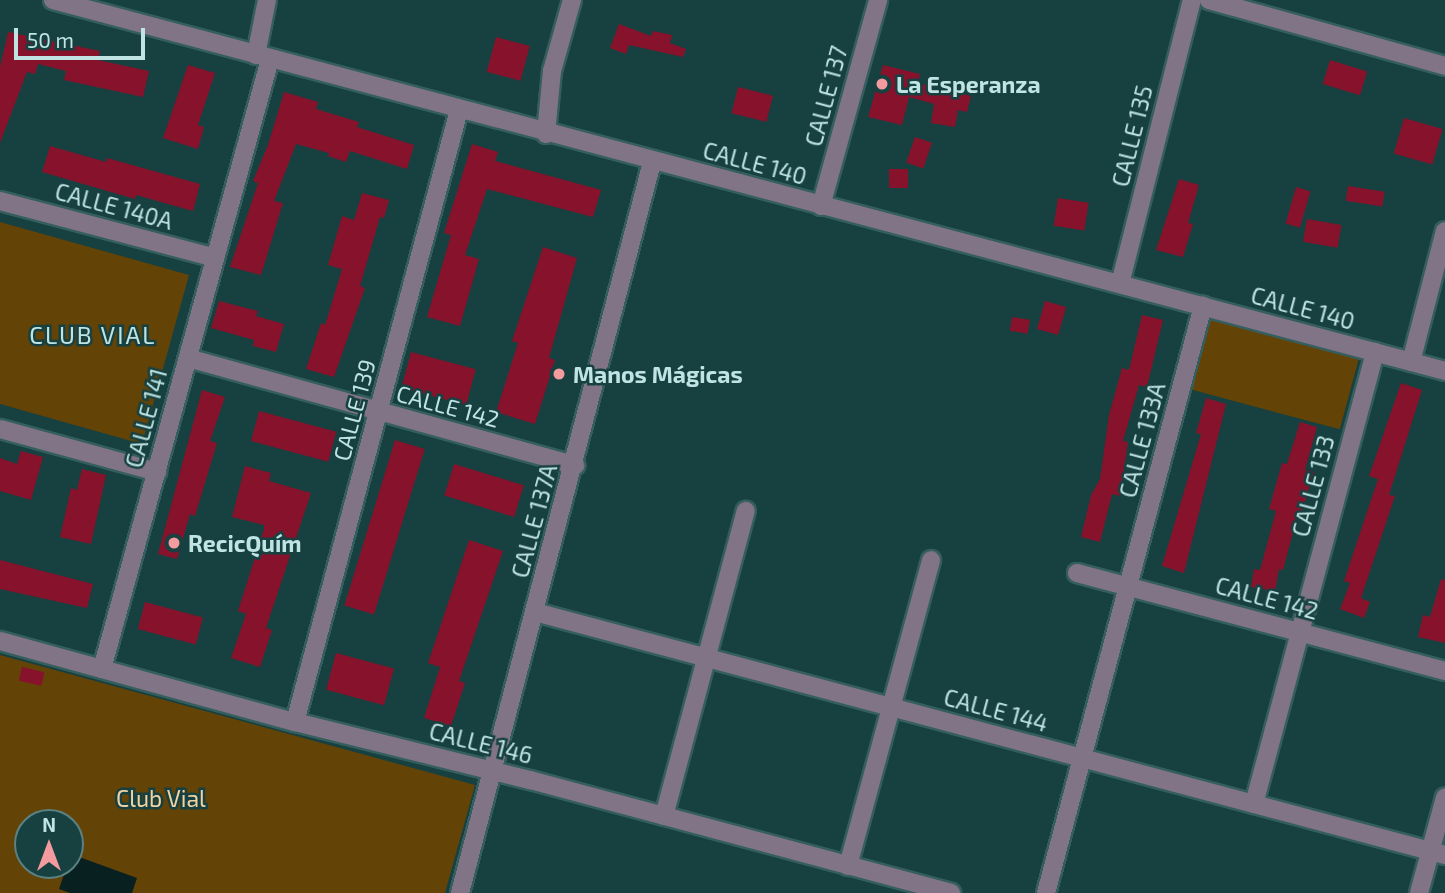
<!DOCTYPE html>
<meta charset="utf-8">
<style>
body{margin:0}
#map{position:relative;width:1445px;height:893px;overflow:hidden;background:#174040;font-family:"Exo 2",sans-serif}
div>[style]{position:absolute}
.green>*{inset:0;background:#634306;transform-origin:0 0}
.water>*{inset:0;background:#092021}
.building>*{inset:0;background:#86132b;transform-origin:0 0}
.roads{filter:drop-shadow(2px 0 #355e5e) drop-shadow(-2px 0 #355e5e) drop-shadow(0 2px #355e5e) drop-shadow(0 -2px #355e5e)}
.minor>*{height:18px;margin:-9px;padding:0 9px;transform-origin:9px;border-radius:9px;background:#827487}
.dots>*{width:19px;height:19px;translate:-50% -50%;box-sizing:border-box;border:4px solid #174040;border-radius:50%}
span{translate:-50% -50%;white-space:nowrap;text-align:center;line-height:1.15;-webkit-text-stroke:5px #174040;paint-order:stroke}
.poi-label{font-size:23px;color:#c0e4e4;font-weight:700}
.left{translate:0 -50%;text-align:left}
.street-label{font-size:23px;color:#c0e4e4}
.park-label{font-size:23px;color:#f2d2a3}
.neighbourhood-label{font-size:24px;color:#c0e4e4;letter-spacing:2px}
.north{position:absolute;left:14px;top:809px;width:70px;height:70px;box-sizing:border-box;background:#174040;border:2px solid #5b8282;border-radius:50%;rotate:0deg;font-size:19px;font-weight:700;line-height:28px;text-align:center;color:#c0e4e4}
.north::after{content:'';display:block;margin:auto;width:24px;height:32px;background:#f49b9f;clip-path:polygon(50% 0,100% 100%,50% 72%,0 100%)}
.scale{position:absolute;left:14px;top:28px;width:131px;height:32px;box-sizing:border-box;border:4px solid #c0e4e4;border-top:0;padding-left:9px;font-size:21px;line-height:24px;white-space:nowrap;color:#c0e4e4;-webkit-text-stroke:5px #174040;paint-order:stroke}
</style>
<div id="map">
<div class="green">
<div style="clip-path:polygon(0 222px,189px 275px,142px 444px,0 404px)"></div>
<div style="left:1210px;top:319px;width:154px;height:73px;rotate:15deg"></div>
<div style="clip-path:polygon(evenodd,0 655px,475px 785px,445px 893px,0 893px,0 655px,28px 823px,70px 823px,70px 865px,28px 865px,28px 823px)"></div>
</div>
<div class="water">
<div style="clip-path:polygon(71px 854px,137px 878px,132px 893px,70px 893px,59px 889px)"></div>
</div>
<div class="building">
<div style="clip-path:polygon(619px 24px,651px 36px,653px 31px,672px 35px,670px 43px,686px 49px,683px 57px,629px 45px,626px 54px,610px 48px)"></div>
<div style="clip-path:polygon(8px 32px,100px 51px,98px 60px,149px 71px,143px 97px,64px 80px,66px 71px,38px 64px,35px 74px,27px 72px,0 143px,0 67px)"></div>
<div style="left:496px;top:37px;width:35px;height:36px;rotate:15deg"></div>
<div style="left:1330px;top:60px;width:39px;height:25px;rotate:17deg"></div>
<div style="clip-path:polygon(188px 65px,215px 73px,198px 125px,204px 127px,198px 149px,163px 138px)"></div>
<div style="clip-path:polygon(883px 65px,920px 74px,918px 83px,971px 96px,967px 112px,958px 110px,955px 127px,931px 123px,934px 104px,909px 97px,902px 125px,868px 117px)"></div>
<div style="left:738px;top:87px;width:36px;height:27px;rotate:14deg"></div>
<div style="clip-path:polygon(284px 92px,318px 102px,316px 109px,359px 122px,357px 127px,414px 145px,407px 169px,350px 151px,346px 162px,328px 156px,329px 153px,296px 144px,274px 201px,283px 203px,261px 275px,230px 267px,258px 183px,253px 181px,268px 145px)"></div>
<div style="left:1404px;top:118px;width:40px;height:37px;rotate:16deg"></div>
<div style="left:915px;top:137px;width:18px;height:27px;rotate:19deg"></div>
<div style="clip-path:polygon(472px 144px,498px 152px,495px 161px,601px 190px,593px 217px,487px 189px,465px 255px,479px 259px,460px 326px,427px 317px,451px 235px,444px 233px)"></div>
<div style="clip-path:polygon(50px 146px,106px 162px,107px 158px,200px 184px,193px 211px,136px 195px,135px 199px,42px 172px)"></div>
<div style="left:889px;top:169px;width:19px;height:19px"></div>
<div style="clip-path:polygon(1179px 179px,1199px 185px,1188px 223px,1193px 224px,1183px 257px,1156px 250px)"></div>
<div style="left:1348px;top:186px;width:37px;height:15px;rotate:9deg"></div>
<div style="left:1296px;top:187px;width:15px;height:38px;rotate:16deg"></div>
<div style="clip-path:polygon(362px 193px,389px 200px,384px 218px,380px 217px,360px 286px,365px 288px,334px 377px,306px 369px,321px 323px,325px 325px,342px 269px,328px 265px,342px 216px,354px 220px)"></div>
<div style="left:1058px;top:198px;width:31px;height:28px;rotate:9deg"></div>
<div style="left:1307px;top:219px;width:35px;height:23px;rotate:10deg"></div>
<div style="clip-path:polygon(543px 247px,577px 258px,549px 358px,555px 360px,535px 424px,496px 412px,518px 343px,512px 341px)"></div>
<div style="clip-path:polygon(219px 301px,258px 311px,256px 316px,284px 324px,276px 352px,253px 346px,254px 340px,211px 328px)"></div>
<div style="left:1045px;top:301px;width:22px;height:29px;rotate:16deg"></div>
<div style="clip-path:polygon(1142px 315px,1163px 320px,1147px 387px,1139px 385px,1123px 441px,1128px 442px,1120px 496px,1112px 494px,1100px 542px,1081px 537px,1091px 495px,1100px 479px,1109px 415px,1122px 368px,1129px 370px)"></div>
<div style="left:1012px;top:317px;width:18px;height:14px;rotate:9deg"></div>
<div style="left:411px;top:352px;width:67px;height:37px;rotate:15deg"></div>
<div style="clip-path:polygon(1401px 383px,1422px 390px,1389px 495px,1395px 496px,1361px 598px,1370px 602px,1364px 618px,1340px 609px,1350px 583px,1344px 581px,1378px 479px,1369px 476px)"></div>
<div style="clip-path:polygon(202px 390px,225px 397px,210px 441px,217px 443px,195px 516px,190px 514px,177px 559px,158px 554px)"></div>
<div style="clip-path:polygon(1206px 398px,1226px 404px,1184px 573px,1162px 566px,1201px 434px,1196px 433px)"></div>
<div style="left:259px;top:411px;width:80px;height:31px;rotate:15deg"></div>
<div style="clip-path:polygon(1300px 422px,1317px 427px,1305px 470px,1314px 472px,1300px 518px,1297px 517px,1283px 570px,1279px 569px,1275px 591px,1251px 587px,1254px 569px,1260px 570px,1276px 511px,1269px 509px,1282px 463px,1287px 464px)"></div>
<div style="left:395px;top:440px;width:31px;height:173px;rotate:17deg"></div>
<div style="clip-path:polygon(21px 451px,43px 457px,31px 500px,0 491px,0 458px,17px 464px)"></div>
<div style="left:454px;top:464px;width:73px;height:33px;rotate:17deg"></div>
<div style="clip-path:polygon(245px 466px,271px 473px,269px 481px,311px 493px,266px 628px,272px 630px,260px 667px,231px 658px,246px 614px,238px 611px,264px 529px,264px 525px,232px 517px)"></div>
<div style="clip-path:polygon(82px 469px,106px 475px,91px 544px,60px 537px,71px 488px,77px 490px)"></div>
<div style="clip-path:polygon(469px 540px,503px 551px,459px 681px,465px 683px,451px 726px,424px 718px,440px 667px,428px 663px)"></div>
<div style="clip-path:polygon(0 560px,93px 584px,87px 608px,0 589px)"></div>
<div style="clip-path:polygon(1441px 579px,1445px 580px,1445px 643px,1418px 637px,1423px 615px,1430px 617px)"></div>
<div style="left:145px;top:602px;width:60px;height:28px;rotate:15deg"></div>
<div style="left:336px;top:653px;width:60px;height:38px;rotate:15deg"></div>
<div style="left:22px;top:667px;width:23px;height:14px;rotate:13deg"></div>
</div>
<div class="roads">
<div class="minor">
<div style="left:53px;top:0;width:1441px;rotate:14.92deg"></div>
<div style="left:1209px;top:0;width:245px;rotate:15.6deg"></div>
<div style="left:256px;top:55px;width:56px;rotate:-78.7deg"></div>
<div style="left:546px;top:134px;width:63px;rotate:-84.6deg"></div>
<div style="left:552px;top:71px;width:74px;rotate:-74.3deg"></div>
<div style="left:0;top:201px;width:222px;rotate:14.8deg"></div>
<div style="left:821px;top:206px;width:214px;rotate:-74.5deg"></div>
<div style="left:1120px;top:284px;width:293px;rotate:-75.8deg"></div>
<div style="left:188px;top:358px;width:402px;rotate:15.5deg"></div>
<div style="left:1411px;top:362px;width:135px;rotate:-75.5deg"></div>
<div style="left:0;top:429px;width:163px;rotate:15.3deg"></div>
<div style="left:1077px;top:573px;width:381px;rotate:14.9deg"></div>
<div style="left:535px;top:612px;width:942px;rotate:14.95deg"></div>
<div style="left:0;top:641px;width:306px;rotate:15.4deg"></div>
<div style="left:295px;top:722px;width:242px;rotate:13.9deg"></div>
<div style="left:530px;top:780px;width:436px;rotate:15deg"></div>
<div style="left:102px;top:669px;width:633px;rotate:-74.6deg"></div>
<div style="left:295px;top:722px;width:634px;rotate:-75deg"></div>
<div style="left:1254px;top:804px;width:468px;rotate:-75deg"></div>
<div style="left:664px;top:816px;width:316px;rotate:-75deg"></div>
<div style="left:848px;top:866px;width:317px;rotate:-74.8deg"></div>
<div style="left:460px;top:893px;width:756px;rotate:-75.28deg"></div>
<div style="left:1046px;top:893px;width:608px;rotate:-75.03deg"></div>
<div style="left:1419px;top:893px;width:99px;rotate:-74.8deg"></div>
</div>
</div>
<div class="dots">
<div style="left:882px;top:84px;background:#f49b9f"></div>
<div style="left:559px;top:374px;background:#f49b9f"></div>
<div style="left:174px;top:543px;background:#f49b9f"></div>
</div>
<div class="poi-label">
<span class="left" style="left:896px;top:84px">La Esperanza</span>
<span class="left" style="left:573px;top:374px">Manos Mágicas</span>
<span class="left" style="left:188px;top:543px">RecicQuím</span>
</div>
<div class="street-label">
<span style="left:826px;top:96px;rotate:-75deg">CALLE 137</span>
<span style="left:1132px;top:136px;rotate:-76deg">CALLE 135</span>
<span style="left:755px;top:163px;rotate:15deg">CALLE 140</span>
<span style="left:114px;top:206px;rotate:15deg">CALLE 140A</span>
<span style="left:1303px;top:308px;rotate:15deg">CALLE 140</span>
<span style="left:448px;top:406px;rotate:15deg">CALLE 142</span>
<span style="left:354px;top:410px;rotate:-75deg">CALLE 139</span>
<span style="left:146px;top:418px;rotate:-75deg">CALLE 141</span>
<span style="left:1142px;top:440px;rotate:-75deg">CALLE 133A</span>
<span style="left:1313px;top:486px;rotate:-75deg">CALLE 133</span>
<span style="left:534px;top:521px;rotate:-75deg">CALLE 137A</span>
<span style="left:1267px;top:598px;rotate:15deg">CALLE 142</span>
<span style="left:996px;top:710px;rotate:15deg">CALLE 144</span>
<span style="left:481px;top:743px;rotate:14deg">CALLE 146</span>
</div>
<div class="park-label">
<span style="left:161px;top:798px">Club Vial</span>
</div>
<div class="neighbourhood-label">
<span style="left:93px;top:335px">CLUB VIAL</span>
</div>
<div class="north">N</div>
<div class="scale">50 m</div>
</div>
